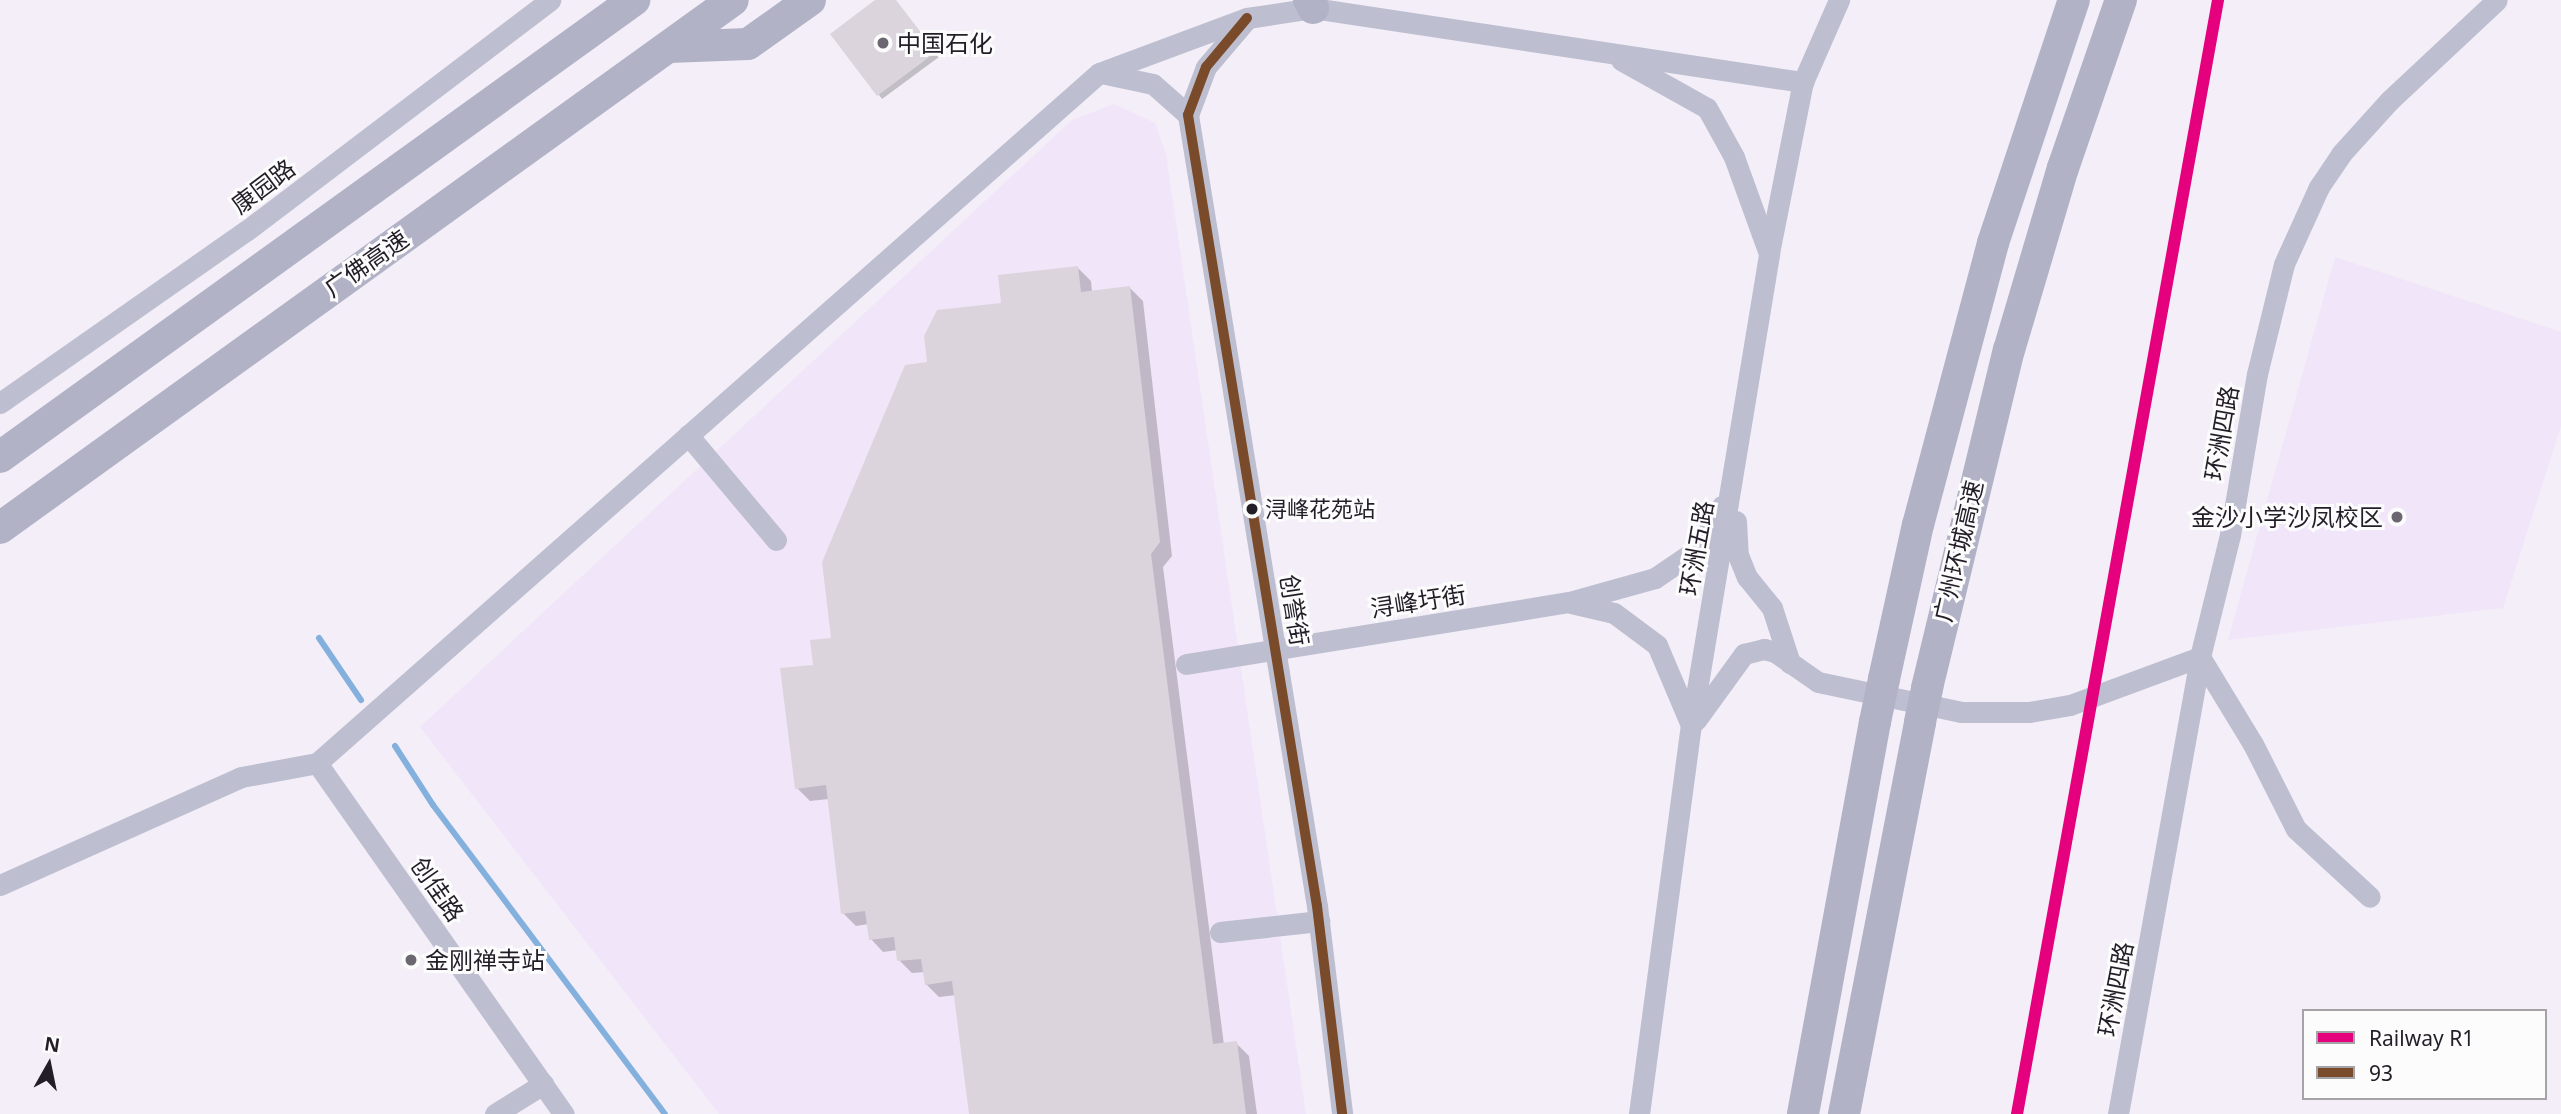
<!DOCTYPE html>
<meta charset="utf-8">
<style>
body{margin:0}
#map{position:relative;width:2561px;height:1114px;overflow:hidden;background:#f3eef7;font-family:"Noto Sans","Noto Sans SC",sans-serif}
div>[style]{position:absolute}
.built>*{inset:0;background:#f1e6f9}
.shadow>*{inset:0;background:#0003}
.stream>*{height:6px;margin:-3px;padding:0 3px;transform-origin:3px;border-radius:3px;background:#84b0de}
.building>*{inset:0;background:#dcd4dc}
.minor>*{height:21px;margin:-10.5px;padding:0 10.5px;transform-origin:10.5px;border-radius:10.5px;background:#bdbed0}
.highway>*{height:32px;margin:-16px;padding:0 16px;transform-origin:16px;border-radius:16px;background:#b2b2c7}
.highway-bridge>*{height:32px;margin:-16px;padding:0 16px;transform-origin:16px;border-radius:16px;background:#b2b2c7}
.bus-1>*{height:10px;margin:-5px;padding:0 5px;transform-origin:5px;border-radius:5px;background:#7a4b2a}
.rail-1>*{height:12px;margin:-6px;padding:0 6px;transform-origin:6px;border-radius:6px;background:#e5007d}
.dots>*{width:19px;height:19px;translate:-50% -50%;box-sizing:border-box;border:4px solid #fcfcfc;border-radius:50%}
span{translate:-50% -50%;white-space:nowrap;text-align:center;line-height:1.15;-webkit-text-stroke:6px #fcfcfc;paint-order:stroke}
.bus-label{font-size:22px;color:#231d27}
.left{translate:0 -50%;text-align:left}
.poi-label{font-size:24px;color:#231d27}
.right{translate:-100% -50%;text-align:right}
.street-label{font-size:24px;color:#231d27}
.legend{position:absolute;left:2302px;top:1009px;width:245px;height:91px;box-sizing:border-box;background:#fcfcfc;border:2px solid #a5a3a7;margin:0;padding:9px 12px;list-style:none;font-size:21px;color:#231d27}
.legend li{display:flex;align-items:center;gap:14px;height:35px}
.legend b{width:35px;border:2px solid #a5a3a7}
.north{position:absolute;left:14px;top:1030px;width:70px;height:70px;-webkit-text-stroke:5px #fcfcfc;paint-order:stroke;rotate:9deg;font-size:19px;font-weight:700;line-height:28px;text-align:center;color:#231d27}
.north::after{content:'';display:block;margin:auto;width:24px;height:32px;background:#231d27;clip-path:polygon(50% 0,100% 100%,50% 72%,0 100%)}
</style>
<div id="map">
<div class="built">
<div style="clip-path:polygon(1114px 104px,1155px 123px,1166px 154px,1306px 1114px,719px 1114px,420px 727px,1072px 120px)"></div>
<div style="clip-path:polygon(2335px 257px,2561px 332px,2561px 426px,2503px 608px,2228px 640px)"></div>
</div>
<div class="shadow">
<div style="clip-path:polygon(878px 0,895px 0,939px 57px,882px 99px,832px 34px)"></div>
<div style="clip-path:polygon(1078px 268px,1091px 281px,1092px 292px,1130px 288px,1143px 301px,1172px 556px,1163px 567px,1224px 1045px,1236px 1043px,1249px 1056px,1257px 1114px,971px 1114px,956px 995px,939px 997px,926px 984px,925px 972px,912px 973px,899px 960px,898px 950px,883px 952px,871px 939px,869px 924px,856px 926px,843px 913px,829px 799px,810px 801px,797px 788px,833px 639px,929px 364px,1003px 305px)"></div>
</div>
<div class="stream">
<div style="left:319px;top:638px;width:75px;rotate:55.9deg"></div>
<div style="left:395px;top:746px;width:70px;rotate:57.2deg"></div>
<div style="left:433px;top:805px;width:386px;rotate:53.1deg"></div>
</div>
<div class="building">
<div style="clip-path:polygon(875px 0,896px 0,936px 52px,877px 96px,830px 34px)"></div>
<div style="clip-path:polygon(1078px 266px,1081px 292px,1130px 286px,1160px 542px,1151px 554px,1213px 1044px,1237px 1041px,1246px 1114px,969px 1114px,952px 981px,925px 985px,921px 959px,897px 961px,894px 937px,869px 940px,865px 911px,841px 914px,826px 785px,795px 789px,780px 668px,813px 665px,810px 640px,831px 638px,822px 562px,905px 365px,927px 362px,924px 336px,937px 310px,1001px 303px,998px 275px)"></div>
</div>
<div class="minor">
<div style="left:1246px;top:20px;width:62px;rotate:130.4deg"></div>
<div style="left:1206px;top:67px;width:51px;rotate:110.6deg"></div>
<div style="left:1188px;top:115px;width:801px;rotate:80.74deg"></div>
<div style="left:1317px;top:906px;width:209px;rotate:83.1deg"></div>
<div style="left:1621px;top:60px;width:98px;rotate:29.2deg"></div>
<div style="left:1707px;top:108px;width:56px;rotate:61.1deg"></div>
<div style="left:1734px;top:157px;width:100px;rotate:70.1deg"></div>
<div style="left:1101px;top:73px;width:53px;rotate:11.9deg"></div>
<div style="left:1153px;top:84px;width:47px;rotate:41.5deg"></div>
<div style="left:0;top:403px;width:300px;rotate:-35deg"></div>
<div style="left:246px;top:231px;width:382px;rotate:-37.2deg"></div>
<div style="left:688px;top:435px;width:137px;rotate:50deg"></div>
<div style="left:1736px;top:521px;width:34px;rotate:87deg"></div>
<div style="left:1738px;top:555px;width:24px;rotate:68deg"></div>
<div style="left:1747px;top:577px;width:40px;rotate:51deg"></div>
<div style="left:1772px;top:608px;width:58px;rotate:71.9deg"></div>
<div style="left:1571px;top:603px;width:44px;rotate:13.1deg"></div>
<div style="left:1614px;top:613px;width:54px;rotate:36.7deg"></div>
<div style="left:1657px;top:645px;width:87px;rotate:67deg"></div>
<div style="left:1186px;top:664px;width:388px;rotate:-9.2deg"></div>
<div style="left:1569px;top:602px;width:89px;rotate:-15.6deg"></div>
<div style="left:1655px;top:578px;width:53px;rotate:-34.3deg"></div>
<div style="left:1699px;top:548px;width:48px;rotate:-61.3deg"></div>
<div style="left:1696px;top:720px;width:82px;rotate:-54deg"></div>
<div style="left:1744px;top:654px;width:21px;rotate:-14deg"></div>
<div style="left:1764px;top:649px;width:11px;rotate:15deg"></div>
<div style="left:1775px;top:652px;width:52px;rotate:34.9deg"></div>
<div style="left:1818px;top:682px;width:146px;rotate:11.8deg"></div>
<div style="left:1961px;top:712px;width:68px"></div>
<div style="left:2029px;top:712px;width:42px;rotate:-9.7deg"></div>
<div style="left:2070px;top:705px;width:139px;rotate:-20.3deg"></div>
<div style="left:2200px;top:657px;width:102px;rotate:58.7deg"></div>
<div style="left:2253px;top:744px;width:95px;rotate:63.2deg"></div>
<div style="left:2296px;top:829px;width:100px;rotate:42.6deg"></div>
<div style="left:317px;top:763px;width:429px;rotate:54.9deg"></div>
<div style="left:0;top:885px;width:264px;rotate:-24.1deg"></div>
<div style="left:241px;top:777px;width:77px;rotate:-10.4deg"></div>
<div style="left:317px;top:763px;width:1043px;rotate:-41.42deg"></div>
<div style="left:1099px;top:73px;width:158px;rotate:-20.4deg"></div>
<div style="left:1247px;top:18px;width:67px;rotate:-8.6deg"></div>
<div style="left:1313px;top:8px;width:496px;rotate:8.6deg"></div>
<div style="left:1220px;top:932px;width:100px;rotate:-6.3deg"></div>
<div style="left:495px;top:1114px;width:57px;rotate:-32deg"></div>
<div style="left:1639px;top:1114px;width:391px;rotate:-82.4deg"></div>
<div style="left:1691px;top:726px;width:479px;rotate:-80.6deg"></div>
<div style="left:1769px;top:253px;width:174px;rotate:-78.8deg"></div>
<div style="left:1803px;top:82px;width:90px;rotate:-66.3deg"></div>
<div style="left:2118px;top:1114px;width:464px;rotate:-79.8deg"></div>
<div style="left:2200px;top:657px;width:126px;rotate:-76.2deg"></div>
<div style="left:2230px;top:535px;width:163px;rotate:-80.5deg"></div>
<div style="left:2257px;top:374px;width:113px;rotate:-76.2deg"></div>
<div style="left:2284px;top:264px;width:85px;rotate:-65.6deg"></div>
<div style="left:2319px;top:187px;width:40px;rotate:-56deg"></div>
<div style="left:2341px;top:154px;width:73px;rotate:-47.8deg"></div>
<div style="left:2390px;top:100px;width:146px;rotate:-43.1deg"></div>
</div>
<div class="highway">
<div style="left:1309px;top:0;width:9px;rotate:63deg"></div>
<div style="left:669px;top:47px;width:79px;rotate:-2.2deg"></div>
<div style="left:748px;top:44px;width:76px;rotate:-35.4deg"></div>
<div style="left:0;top:457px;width:782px;rotate:-35.78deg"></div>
<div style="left:0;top:528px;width:903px;rotate:-35.77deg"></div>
<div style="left:1884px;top:679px;width:158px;rotate:-77.6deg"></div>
<div style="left:1918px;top:525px;width:292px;rotate:-75.1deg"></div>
<div style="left:1993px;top:243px;width:256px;rotate:-71.6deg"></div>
<div style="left:1927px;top:688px;width:348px;rotate:-76.4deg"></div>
<div style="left:2009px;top:350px;width:190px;rotate:-73.5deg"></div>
<div style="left:2063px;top:168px;width:178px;rotate:-71deg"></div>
<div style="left:1803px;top:1114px;width:399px;rotate:-79.6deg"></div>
<div style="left:1844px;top:1114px;width:399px;rotate:-79deg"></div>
</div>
<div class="highway-bridge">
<div style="left:1875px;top:722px;width:44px;rotate:-78.2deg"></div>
<div style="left:1920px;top:722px;width:35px;rotate:-78deg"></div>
</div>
<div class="bus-1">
<div style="left:1247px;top:18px;width:64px;rotate:129.9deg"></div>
<div style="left:1206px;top:67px;width:51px;rotate:110.6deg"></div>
<div style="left:1188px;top:115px;width:801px;rotate:80.74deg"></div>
<div style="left:1317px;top:906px;width:209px;rotate:83.1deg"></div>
</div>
<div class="rail-1">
<div style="left:2017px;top:1114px;width:1132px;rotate:-79.77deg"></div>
</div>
<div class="dots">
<div style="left:883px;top:43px;background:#6c6670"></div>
<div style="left:1252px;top:509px;background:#231d27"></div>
<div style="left:2397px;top:517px;background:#6c6670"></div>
<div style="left:411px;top:960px;background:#6c6670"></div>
</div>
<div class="bus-label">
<span class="left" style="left:1265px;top:509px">浔峰花苑站</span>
</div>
<div class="poi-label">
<span class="left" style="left:897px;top:43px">中国石化</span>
<span class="right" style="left:2383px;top:517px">金沙小学沙凤校区</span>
<span class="left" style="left:425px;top:960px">金刚禅寺站</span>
</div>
<div class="street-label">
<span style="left:263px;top:186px;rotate:-37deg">康园路</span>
<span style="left:366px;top:263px;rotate:-35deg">广佛高速</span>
<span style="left:2221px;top:433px;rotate:-80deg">环洲四路</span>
<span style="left:1696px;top:548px;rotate:-80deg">环洲五路</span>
<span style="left:1958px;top:551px;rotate:-77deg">广州环城高速</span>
<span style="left:1418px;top:601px;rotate:-9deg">浔峰圩街</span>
<span style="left:1295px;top:610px;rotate:81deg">创誉街</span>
<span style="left:438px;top:889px;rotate:55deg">创佳路</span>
<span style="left:2115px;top:989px;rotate:-79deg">环洲四路</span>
</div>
<ul class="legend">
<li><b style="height:9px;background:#e5007d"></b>Railway R1</li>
<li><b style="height:9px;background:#7a4b2a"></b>93</li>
</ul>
<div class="north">N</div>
</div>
